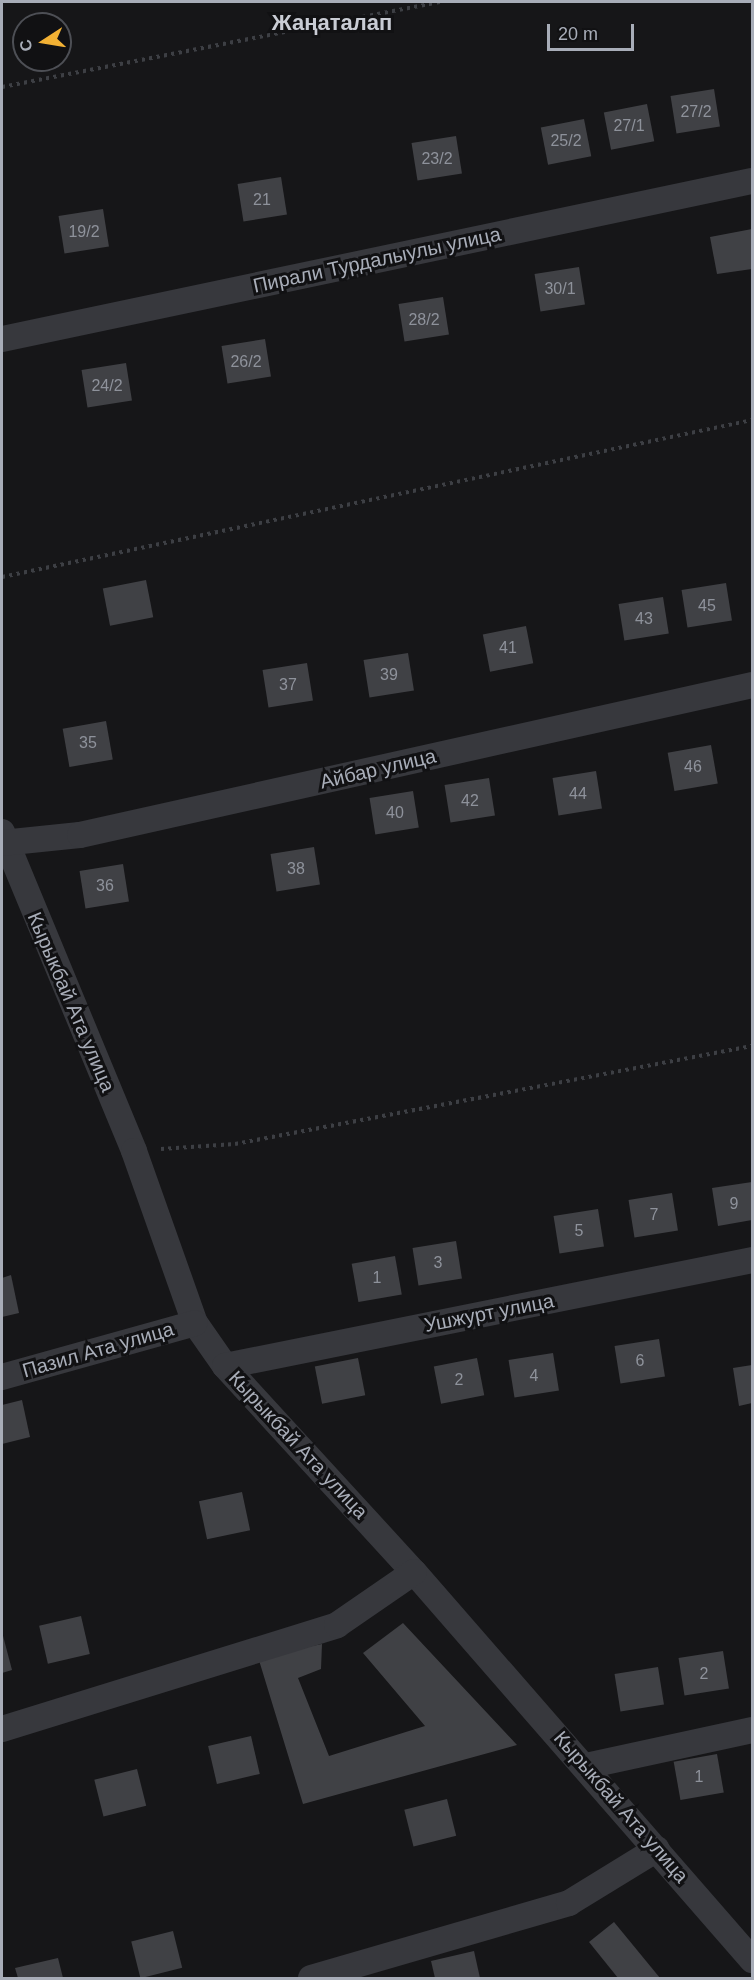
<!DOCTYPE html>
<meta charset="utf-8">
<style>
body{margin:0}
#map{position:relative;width:754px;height:1980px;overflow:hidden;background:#161618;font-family:Helvetica,sans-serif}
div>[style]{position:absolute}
.building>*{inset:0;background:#404145;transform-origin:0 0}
.path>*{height:4px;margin-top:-2px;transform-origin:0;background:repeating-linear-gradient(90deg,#3d3f44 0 3px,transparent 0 7.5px)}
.street>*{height:26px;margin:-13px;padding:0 13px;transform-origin:13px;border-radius:13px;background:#37383d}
span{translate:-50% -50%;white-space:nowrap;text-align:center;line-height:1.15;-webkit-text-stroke:6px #111113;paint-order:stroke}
.number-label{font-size:16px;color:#8e929b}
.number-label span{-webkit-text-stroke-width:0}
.street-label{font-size:20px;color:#a8adb8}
.quarter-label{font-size:22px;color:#c9ccd4;font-weight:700}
.frame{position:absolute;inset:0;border:3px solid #a8adb8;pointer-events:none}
.north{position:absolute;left:12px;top:12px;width:60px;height:60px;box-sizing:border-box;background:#111113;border:2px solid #4d4f55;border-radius:50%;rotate:258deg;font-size:16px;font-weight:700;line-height:24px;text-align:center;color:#a8adb8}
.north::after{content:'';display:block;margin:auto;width:21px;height:27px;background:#f2b134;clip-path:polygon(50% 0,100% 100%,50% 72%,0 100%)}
.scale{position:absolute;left:547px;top:24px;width:87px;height:27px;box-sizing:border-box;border:3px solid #a8adb8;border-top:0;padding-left:8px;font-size:18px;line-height:21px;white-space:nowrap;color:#a8adb8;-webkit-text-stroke:4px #111113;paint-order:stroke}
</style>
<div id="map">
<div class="building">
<div style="left:714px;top:89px;width:38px;height:44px;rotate:81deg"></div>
<div style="left:647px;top:104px;width:38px;height:44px;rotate:79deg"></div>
<div style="left:584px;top:119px;width:38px;height:44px;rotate:79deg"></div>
<div style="left:456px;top:136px;width:38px;height:45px;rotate:81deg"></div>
<div style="left:281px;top:177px;width:38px;height:44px;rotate:81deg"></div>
<div style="left:103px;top:209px;width:38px;height:45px;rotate:81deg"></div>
<div style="clip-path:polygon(752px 229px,752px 269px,717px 274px,710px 237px)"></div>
<div style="left:579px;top:267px;width:38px;height:45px;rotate:81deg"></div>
<div style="left:443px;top:297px;width:38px;height:45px;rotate:81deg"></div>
<div style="left:265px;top:339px;width:38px;height:44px;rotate:81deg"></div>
<div style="left:126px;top:363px;width:38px;height:45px;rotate:81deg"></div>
<div style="left:146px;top:580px;width:38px;height:44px;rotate:79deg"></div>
<div style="left:726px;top:583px;width:38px;height:45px;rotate:81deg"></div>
<div style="left:663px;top:597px;width:37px;height:45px;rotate:81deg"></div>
<div style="left:526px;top:626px;width:38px;height:44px;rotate:79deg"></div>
<div style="left:408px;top:653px;width:38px;height:45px;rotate:81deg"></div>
<div style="left:307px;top:663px;width:38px;height:45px;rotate:81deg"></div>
<div style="left:106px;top:721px;width:39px;height:44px;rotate:80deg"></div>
<div style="left:711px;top:745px;width:39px;height:44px;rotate:80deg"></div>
<div style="left:596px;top:771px;width:38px;height:44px;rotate:81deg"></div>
<div style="left:489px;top:778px;width:38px;height:45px;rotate:81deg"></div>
<div style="left:413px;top:791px;width:37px;height:44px;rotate:81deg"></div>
<div style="left:314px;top:847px;width:38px;height:44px;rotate:81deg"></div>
<div style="left:123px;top:864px;width:38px;height:44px;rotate:81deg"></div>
<div style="clip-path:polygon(752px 1182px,752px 1220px,718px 1226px,712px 1188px)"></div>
<div style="left:672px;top:1193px;width:38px;height:44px;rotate:81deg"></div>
<div style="left:598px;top:1209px;width:38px;height:45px;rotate:81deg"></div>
<div style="left:456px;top:1241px;width:38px;height:44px;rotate:81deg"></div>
<div style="left:395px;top:1256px;width:39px;height:44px;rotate:80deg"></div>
<div style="clip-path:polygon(11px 1275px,19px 1313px,2px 1317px,2px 1278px)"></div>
<div style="left:659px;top:1339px;width:38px;height:45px;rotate:81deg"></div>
<div style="left:553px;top:1353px;width:38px;height:45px;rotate:81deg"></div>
<div style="left:358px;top:1358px;width:38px;height:44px;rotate:79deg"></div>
<div style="left:477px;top:1358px;width:38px;height:44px;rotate:79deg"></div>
<div style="clip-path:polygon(752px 1365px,752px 1403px,739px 1406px,733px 1368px)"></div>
<div style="clip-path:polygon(22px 1400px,30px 1437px,2px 1444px,2px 1405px)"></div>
<div style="left:242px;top:1492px;width:39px;height:44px;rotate:78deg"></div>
<div style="left:81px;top:1616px;width:39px;height:43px;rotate:77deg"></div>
<div style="clip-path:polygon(403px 1623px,517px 1745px,303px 1804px,258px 1657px,322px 1644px,321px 1669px,298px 1678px,329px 1756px,425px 1726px,363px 1653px)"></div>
<div style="clip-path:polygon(2px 1632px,12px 1670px,2px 1673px)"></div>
<div style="left:723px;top:1651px;width:38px;height:45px;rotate:81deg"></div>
<div style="left:658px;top:1667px;width:38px;height:44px;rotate:81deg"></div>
<div style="left:251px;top:1736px;width:39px;height:44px;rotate:77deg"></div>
<div style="left:717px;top:1754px;width:39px;height:44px;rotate:80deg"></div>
<div style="left:137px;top:1769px;width:38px;height:44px;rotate:76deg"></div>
<div style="left:447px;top:1799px;width:38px;height:44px;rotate:76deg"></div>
<div style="clip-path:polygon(614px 1922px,660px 1978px,618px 1978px,589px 1942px)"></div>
<div style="left:173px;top:1931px;width:38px;height:43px;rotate:76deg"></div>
<div style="clip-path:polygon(474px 1951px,480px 1978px,435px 1978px,431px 1961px)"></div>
<div style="clip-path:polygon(58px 1958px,63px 1978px,18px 1978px,15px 1968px)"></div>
</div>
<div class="path">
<div style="left:2px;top:87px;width:447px;rotate:-11deg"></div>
<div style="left:2px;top:577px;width:766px;rotate:-11.82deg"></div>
<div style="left:161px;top:1149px;width:74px;rotate:-3.9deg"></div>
<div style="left:235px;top:1144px;width:526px;rotate:-10.73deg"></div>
</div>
<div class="street">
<div style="left:2px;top:339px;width:766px;rotate:-11.9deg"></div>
<div style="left:2px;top:832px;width:345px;rotate:67.5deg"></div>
<div style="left:134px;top:1151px;width:182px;rotate:70.5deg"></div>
<div style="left:195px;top:1323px;width:52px;rotate:55.1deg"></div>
<div style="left:225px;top:1366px;width:280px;rotate:47.5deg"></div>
<div style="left:414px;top:1572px;width:515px;rotate:48.94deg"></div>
<div style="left:2px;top:843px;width:78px;rotate:-5.9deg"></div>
<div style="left:80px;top:835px;width:689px;rotate:-12.58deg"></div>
<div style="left:225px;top:1366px;width:538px;rotate:-11.37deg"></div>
<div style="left:2px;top:1377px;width:200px;rotate:-15.6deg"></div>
<div style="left:2px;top:1729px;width:351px;rotate:-17.2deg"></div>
<div style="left:337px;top:1625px;width:93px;rotate:-34.5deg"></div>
<div style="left:586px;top:1766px;width:170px;rotate:-12.2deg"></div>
<div style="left:311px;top:1978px;width:269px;rotate:-16.2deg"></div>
<div style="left:569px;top:1903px;width:103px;rotate:-31.5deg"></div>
</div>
<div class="number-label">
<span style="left:696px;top:112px">27/2</span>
<span style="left:629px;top:126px">27/1</span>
<span style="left:566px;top:141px">25/2</span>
<span style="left:437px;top:159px">23/2</span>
<span style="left:262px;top:200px">21</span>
<span style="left:84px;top:232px">19/2</span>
<span style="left:560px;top:289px">30/1</span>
<span style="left:424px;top:320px">28/2</span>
<span style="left:246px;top:362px">26/2</span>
<span style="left:107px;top:386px">24/2</span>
<span style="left:707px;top:606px">45</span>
<span style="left:644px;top:619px">43</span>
<span style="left:508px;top:648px">41</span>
<span style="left:389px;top:675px">39</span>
<span style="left:288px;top:685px">37</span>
<span style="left:88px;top:743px">35</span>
<span style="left:693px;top:767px">46</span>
<span style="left:578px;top:794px">44</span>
<span style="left:470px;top:801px">42</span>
<span style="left:395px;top:813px">40</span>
<span style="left:296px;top:869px">38</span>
<span style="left:105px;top:886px">36</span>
<span style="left:734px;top:1204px">9</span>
<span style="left:654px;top:1215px">7</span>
<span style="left:579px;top:1231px">5</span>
<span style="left:438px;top:1263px">3</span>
<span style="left:377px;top:1278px">1</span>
<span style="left:640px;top:1361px">6</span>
<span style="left:534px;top:1376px">4</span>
<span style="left:459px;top:1380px">2</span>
<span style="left:704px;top:1674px">2</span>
<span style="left:699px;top:1777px">1</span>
</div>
<div class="street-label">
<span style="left:377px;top:260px;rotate:-12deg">Пирали Турдалыулы улица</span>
<span style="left:378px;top:769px;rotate:-13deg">Айбар улица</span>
<span style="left:71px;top:1002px;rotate:67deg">Кырыкбай Ата улица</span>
<span style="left:489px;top:1313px;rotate:-11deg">Ушжурт улица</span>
<span style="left:98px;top:1350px;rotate:-16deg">Пазил Ата улица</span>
<span style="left:298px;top:1445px;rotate:47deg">Кырыкбай Ата улица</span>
<span style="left:621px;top:1807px;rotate:49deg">Кырыкбай Ата улица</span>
</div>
<div class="quarter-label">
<span style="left:332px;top:23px">Жаңаталап</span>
</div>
<div class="frame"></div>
<div class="north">С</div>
<div class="scale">20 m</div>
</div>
